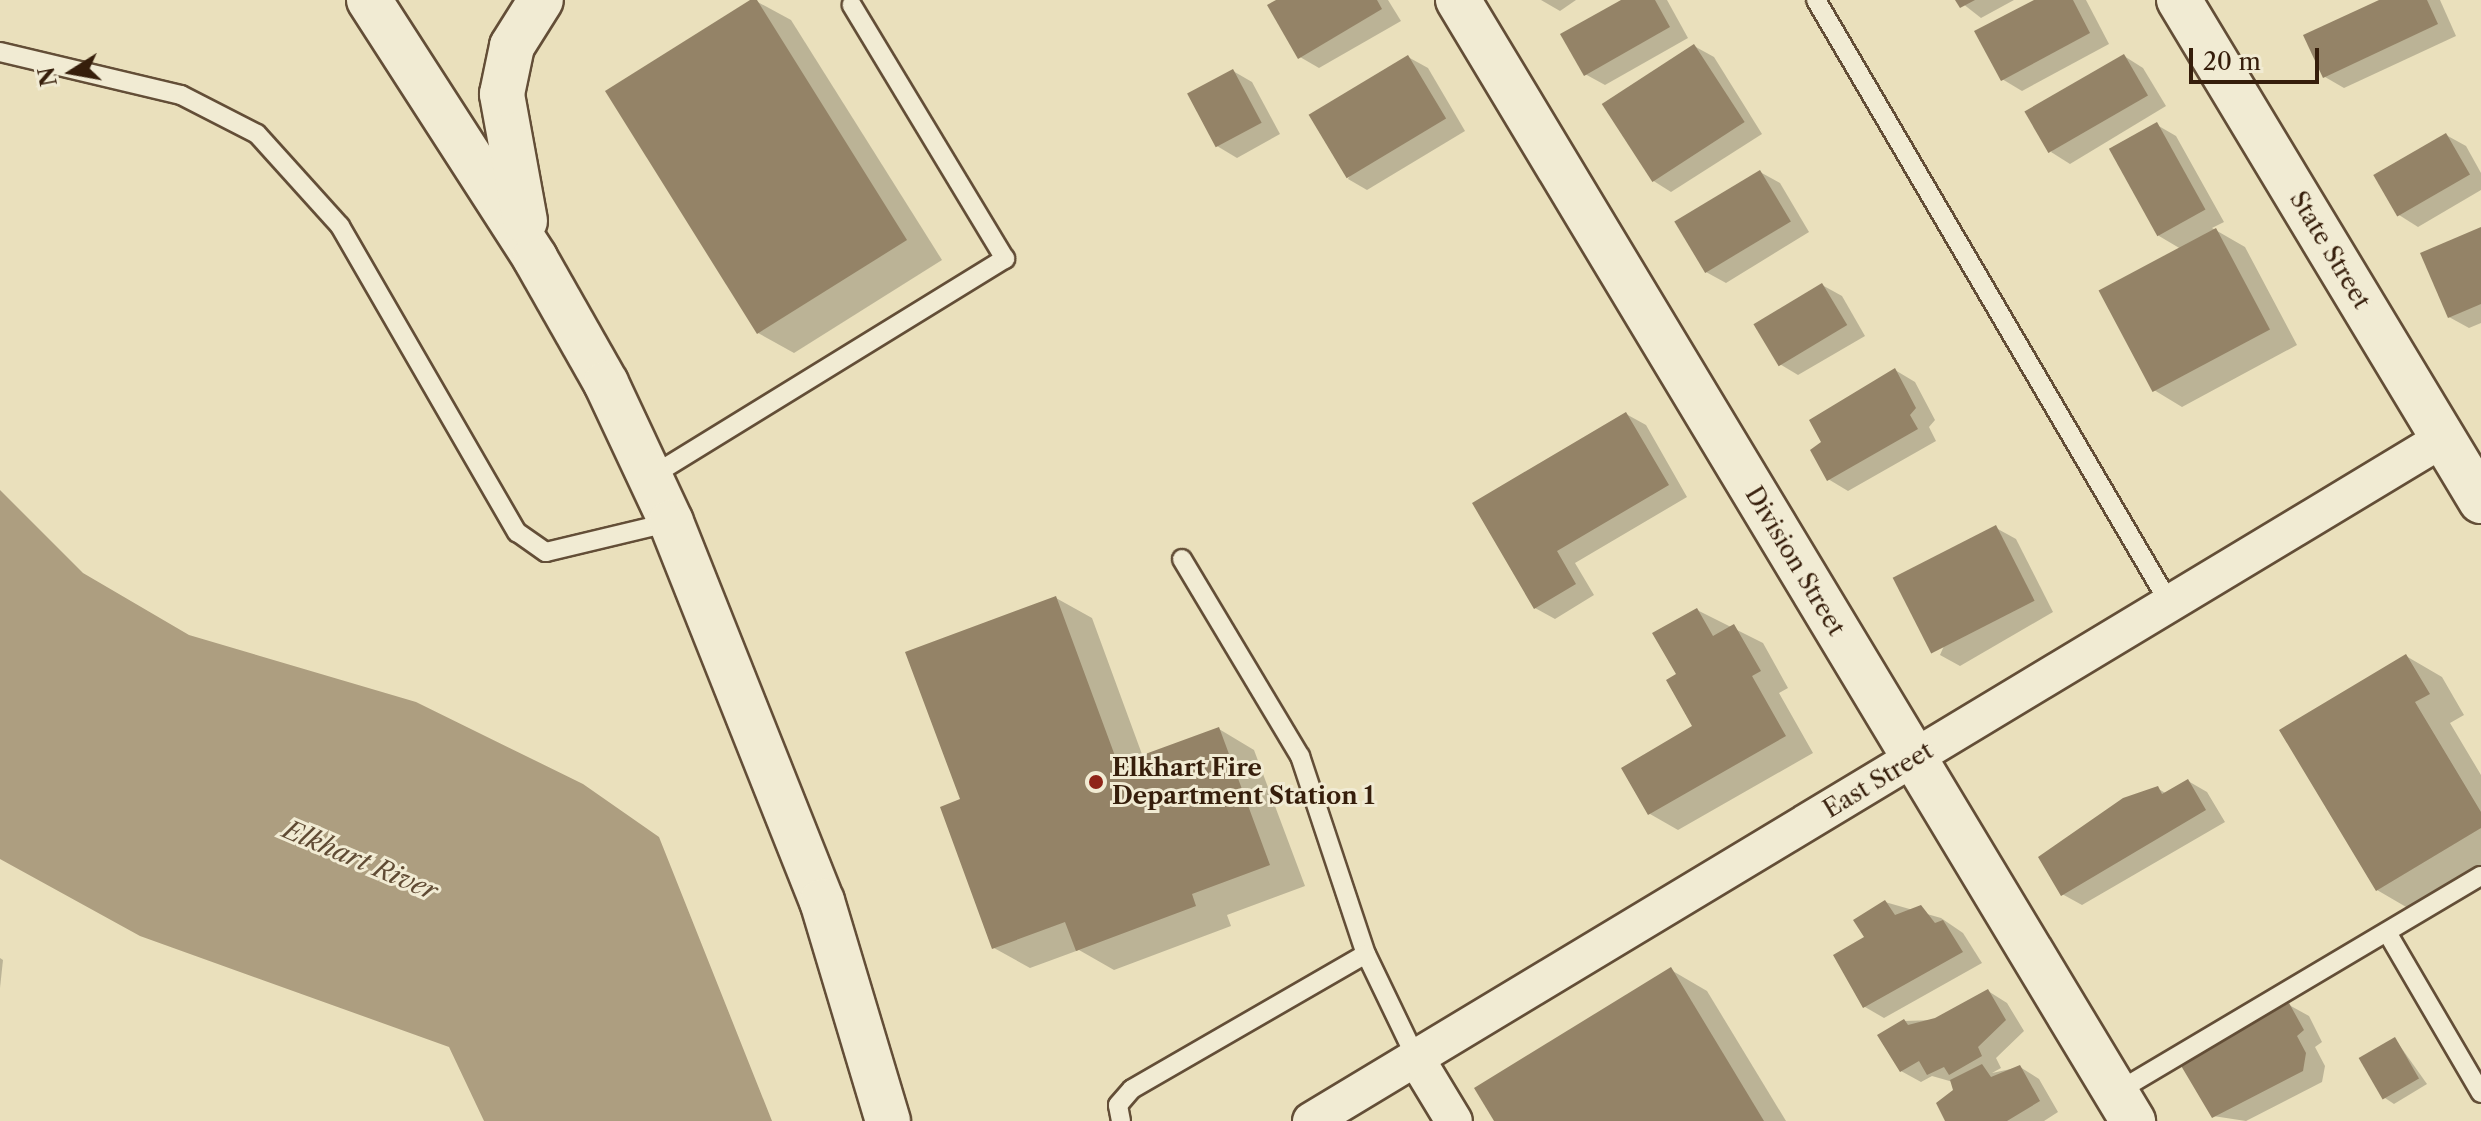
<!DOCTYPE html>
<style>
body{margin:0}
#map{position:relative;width:2481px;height:1121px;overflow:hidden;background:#eae0bc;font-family:"Libre Caslon Text",serif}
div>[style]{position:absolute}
.water>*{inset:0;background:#ad9e80}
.shadow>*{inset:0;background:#0003}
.building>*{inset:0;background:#948367;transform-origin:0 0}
.roads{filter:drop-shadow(2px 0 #634e37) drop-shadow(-2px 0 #634e37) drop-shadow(0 2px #634e37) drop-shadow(0 -2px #634e37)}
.lane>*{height:18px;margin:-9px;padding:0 9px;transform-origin:9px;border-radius:9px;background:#f1ebd3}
.street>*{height:36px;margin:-18px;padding:0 18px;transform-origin:18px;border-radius:18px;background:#f1ebd3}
.secondary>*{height:44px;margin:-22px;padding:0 22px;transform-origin:22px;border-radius:22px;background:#f1ebd3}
.dots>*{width:22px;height:22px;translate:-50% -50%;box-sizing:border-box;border:4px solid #f1ebd3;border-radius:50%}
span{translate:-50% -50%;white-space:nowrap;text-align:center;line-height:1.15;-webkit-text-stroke:6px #f1ebd3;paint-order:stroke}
.street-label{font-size:24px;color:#361e0b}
.poi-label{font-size:24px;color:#361e0b;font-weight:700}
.left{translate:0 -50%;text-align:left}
.water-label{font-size:26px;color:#604b34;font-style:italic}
.north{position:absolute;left:32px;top:32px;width:80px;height:80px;-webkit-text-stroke:6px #f1ebd3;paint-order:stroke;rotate:259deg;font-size:22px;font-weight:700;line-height:32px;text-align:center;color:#361e0b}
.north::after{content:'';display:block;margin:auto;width:28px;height:36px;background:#361e0b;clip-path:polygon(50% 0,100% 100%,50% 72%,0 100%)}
.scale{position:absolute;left:2189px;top:48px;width:130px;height:36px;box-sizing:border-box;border:4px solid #361e0b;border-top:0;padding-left:10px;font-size:24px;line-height:28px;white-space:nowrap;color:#361e0b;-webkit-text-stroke:6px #f1ebd3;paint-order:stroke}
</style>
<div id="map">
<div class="water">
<div style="clip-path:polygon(0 490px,83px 573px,189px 635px,416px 702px,583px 784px,659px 837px,772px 1121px,484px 1121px,449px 1047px,140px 936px,0 859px)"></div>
</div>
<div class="shadow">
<div style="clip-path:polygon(754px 0,791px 20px,942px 260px,794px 353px,758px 333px)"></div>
<div style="clip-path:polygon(1279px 0,1388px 0,1401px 21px,1319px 68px,1300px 57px)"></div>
<div style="clip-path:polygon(1541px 0,1576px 0,1560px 11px)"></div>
<div style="clip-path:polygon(1625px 0,1667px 0,1688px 38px,1605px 85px,1585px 74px)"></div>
<div style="clip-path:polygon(1958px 0,2014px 0,1981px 18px)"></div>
<div style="clip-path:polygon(2038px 0,2086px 0,2109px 44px,2022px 91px,2002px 79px)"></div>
<div style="clip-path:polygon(2383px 0,2440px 0,2456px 36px,2344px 88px,2325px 77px)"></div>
<div style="clip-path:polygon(1694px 46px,1714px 57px,1762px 134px,1671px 192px,1652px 180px)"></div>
<div style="clip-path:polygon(2124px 56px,2143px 68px,2166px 106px,2070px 164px,2051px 152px)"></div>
<div style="clip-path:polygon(1408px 57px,1428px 68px,1465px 131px,1367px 190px,1348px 179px)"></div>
<div style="clip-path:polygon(1233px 71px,1252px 82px,1280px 134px,1237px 158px,1217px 146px)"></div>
<div style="clip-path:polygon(2157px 125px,2176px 136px,2224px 222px,2212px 228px,2245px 247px,2297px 345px,2182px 407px,2154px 390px,2181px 249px,2159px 236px)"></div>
<div style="clip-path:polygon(2446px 135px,2466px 146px,2481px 173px,2481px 190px,2418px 227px,2399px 215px)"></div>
<div style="clip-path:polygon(1760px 172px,1780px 183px,1809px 232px,1726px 283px,1706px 272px)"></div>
<div style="clip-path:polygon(2481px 229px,2481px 323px,2469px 328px,2449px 317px)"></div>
<div style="clip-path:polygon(1822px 285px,1842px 296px,1865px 336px,1798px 375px,1778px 363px)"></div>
<div style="clip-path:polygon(1895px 370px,1915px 382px,1935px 420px,1929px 427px,1936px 441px,1848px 491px,1828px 479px)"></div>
<div style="clip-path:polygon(1626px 414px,1646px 425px,1687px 497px,1575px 563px,1594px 595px,1555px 619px,1535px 608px,1475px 504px)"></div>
<div style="clip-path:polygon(1996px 528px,2016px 539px,2053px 612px,1960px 666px,1940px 655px)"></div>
<div style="clip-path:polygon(1056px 598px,1092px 618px,1143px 757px,1219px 729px,1254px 750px,1305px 886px,1227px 915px,1231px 926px,1114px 970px,1079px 950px,1030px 968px,994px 948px,963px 800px)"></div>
<div style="clip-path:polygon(1697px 610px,1763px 643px,1788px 688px,1779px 693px,1813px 753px,1678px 830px,1650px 814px,1695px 727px,1679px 675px)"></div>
<div style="clip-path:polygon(2406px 656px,2442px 677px,2464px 715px,2450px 723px,2481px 775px,2481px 870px,2413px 911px,2377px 890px)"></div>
<div style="clip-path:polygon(2188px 781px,2207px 792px,2225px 822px,2082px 905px,2062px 894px,2157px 788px,2167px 794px)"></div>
<div style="clip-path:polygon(1885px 902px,1941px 918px,1963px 933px,1982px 963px,1884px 1018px,1865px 1007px,1867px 938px)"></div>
<div style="clip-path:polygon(0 958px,3px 960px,0 988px)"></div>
<div style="clip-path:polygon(1671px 970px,1707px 991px,1786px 1121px,1497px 1121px)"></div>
<div style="clip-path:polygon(1988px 991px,2007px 1003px,2024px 1031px,1996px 1058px,2001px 1068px,1992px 1073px,2020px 1067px,2039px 1079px,2058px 1112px,2044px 1121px,1954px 1121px,1953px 1082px,1932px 1076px,1921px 1082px,1901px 1071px,1904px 1021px,1935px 1020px)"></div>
<div style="clip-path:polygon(2289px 1005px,2309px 1016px,2322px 1042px,2315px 1047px,2325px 1066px,2322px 1082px,2246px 1121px,2213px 1116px)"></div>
<div style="clip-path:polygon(2395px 1039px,2427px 1084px,2394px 1104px,2385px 1098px)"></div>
</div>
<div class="building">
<div style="clip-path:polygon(750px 0,757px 0,907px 240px,757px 334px,605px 91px)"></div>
<div style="clip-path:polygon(1276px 0,1377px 0,1382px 9px,1298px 59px,1267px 5px)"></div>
<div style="clip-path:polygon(1621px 0,1655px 0,1670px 27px,1584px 76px,1560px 34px)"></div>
<div style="clip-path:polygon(1955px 0,1975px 0,1960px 8px)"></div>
<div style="clip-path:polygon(2034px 0,2073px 0,2090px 33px,2001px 81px,1974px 31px)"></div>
<div style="clip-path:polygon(2379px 0,2427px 0,2438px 24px,2323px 78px,2303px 35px)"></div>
<div style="left:1694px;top:44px;width:93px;height:110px;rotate:57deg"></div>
<div style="left:2124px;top:54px;width:48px;height:115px;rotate:60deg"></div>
<div style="left:1408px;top:55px;width:74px;height:116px;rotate:59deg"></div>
<div style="left:1233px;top:69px;width:61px;height:52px;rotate:62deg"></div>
<div style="left:2157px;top:122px;width:100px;height:55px;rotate:61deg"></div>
<div style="left:2446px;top:133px;width:48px;height:84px;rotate:60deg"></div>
<div style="left:1760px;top:170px;width:60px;height:100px;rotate:59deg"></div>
<div style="clip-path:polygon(2481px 227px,2481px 304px,2448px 318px,2420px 253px)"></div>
<div style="left:2216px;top:228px;width:115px;height:133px;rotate:62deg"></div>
<div style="left:1822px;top:283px;width:49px;height:80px;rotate:59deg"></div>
<div style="clip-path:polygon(1895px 368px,1916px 408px,1910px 415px,1918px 429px,1827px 481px,1810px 450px,1821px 442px,1809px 420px)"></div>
<div style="clip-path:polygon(1626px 412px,1669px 485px,1557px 551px,1576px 584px,1534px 609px,1472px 503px)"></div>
<div style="left:1996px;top:525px;width:85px;height:116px;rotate:63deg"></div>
<div style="clip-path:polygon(1056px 596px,1118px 764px,1219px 727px,1270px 865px,1192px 894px,1196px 906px,1076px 951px,1065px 922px,992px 949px,940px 807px,960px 799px,905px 652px)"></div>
<div style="clip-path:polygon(1697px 608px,1713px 636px,1734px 624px,1761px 671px,1752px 676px,1786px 736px,1648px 815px,1621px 768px,1692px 726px,1666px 680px,1676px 674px,1652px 633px)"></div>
<div style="clip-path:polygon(2406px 654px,2430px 694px,2415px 702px,2481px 812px,2481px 828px,2376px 891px,2279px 730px)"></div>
<div style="clip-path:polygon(2188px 779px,2206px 810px,2061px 896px,2038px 857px,2123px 798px,2158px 786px,2162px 794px)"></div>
<div style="clip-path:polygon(1885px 900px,1895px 915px,1921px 905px,1935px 923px,1943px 920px,1963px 952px,1863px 1008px,1833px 955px,1864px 937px,1853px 920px)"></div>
<div style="clip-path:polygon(1671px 967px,1764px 1121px,1494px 1121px,1474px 1088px)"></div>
<div style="clip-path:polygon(1988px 989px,2006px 1020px,1978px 1047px,1982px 1056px,1949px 1075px,1944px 1067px,1927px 1075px,1919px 1061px,1900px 1072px,1877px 1035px,1904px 1019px,1908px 1025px,1935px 1018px)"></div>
<div style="clip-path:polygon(2289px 1003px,2304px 1030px,2297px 1036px,2306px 1053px,2303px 1071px,2212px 1118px,2180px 1064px)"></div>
<div style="left:2395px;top:1037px;width:48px;height:42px;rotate:60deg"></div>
<div style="clip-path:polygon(1982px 1064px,1991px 1077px,2020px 1065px,2040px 1101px,2007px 1121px,1945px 1121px,1936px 1103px,1953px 1090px,1950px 1080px)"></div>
</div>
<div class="roads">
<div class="lane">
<div style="left:1816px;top:0;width:700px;rotate:59.63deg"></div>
<div style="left:0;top:52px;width:186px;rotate:13.4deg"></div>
<div style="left:181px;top:95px;width:85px;rotate:27.2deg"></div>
<div style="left:257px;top:134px;width:124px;rotate:47.9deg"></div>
<div style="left:340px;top:226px;width:354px;rotate:60deg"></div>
<div style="left:517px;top:532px;width:35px;rotate:35deg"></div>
<div style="left:546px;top:552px;width:129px;rotate:-13.5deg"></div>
<div style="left:650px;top:477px;width:417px;rotate:-31.6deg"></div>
<div style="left:1005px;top:259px;width:297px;rotate:-121.1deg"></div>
<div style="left:1182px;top:559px;width:230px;rotate:59.1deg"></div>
<div style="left:1300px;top:756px;width:209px;rotate:71.6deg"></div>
<div style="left:1366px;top:954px;width:118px;rotate:64.3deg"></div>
<div style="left:2388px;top:934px;width:184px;rotate:59.7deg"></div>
<div style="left:2115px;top:1093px;width:425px;rotate:-30.7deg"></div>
<div style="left:1121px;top:1121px;width:16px;rotate:-101deg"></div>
<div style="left:1118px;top:1105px;width:21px;rotate:-49deg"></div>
<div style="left:1132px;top:1089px;width:270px;rotate:-30deg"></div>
</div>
<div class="street">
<div style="left:1417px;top:1060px;width:71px;rotate:58.8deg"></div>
<div style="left:1311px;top:1121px;width:1323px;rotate:-31.08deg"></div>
</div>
<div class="secondary">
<div style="left:369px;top:0;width:307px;rotate:57.2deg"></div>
<div style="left:535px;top:258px;width:144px;rotate:60.4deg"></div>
<div style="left:606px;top:383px;width:153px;rotate:64.9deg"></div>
<div style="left:671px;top:522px;width:408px;rotate:68.3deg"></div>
<div style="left:822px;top:901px;width:230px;rotate:73.3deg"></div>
<div style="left:1458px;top:0;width:1309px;rotate:58.95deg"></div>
<div style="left:2179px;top:0;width:585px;rotate:58.92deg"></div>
<div style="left:525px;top:221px;width:129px;rotate:-100.3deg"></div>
<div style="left:502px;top:94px;width:49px;rotate:-78.2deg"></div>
<div style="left:512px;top:46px;width:54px;rotate:-57.8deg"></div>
</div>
</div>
<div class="dots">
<div style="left:1096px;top:782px;background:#8f2418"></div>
</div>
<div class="street-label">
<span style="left:2330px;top:250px;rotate:59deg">State Street</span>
<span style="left:1795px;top:561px;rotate:59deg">Division Street</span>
<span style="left:1878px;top:780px;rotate:-31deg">East Street</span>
</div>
<div class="poi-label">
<span class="left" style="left:1112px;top:782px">Elkhart Fire<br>Department Station 1</span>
</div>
<div class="water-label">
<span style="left:360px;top:861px;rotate:23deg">Elkhart River</span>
</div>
<div class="north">N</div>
<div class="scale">20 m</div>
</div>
